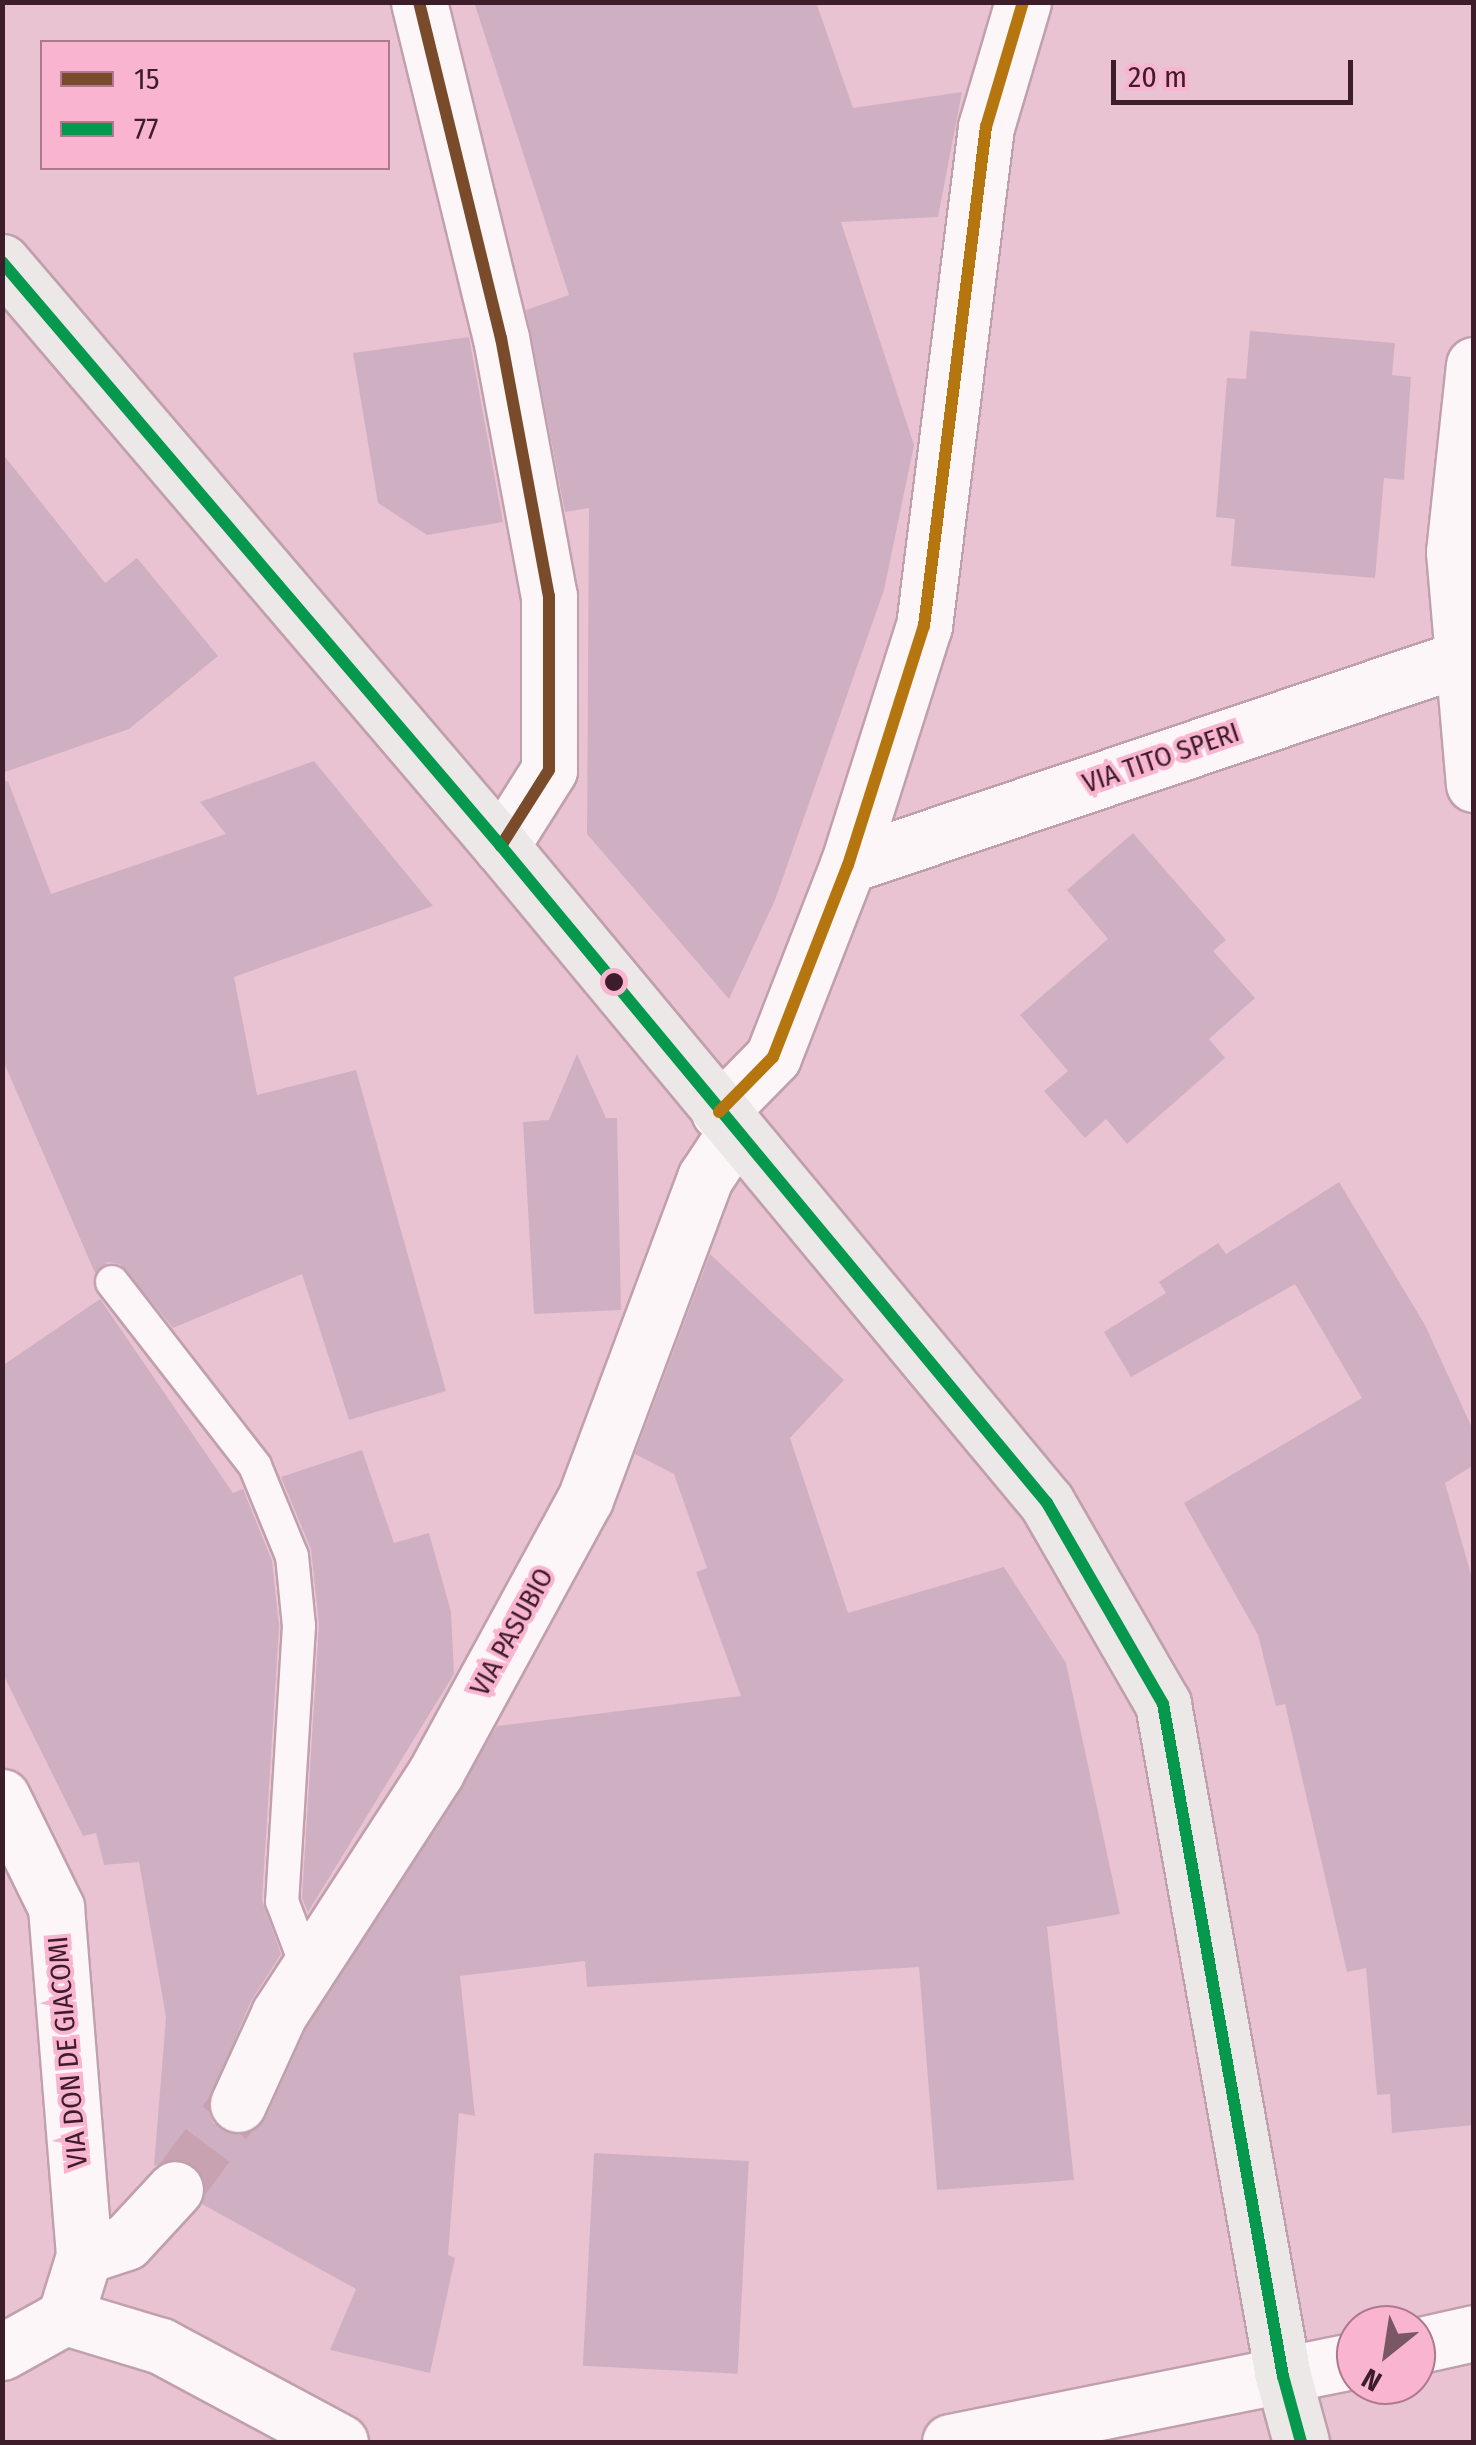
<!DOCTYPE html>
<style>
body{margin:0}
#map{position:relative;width:1476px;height:2445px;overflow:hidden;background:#eac3d2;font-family:"Fira Sans Condensed",sans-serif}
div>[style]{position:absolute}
.building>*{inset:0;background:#cfb0c2;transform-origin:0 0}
.street-tunnel>*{height:55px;margin-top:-27.5px;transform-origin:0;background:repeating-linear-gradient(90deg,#c8a2b1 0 55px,transparent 0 83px)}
.roads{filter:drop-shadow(2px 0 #c1a0ad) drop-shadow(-2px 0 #c1a0ad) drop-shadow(0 2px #c1a0ad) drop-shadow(0 -2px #c1a0ad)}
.lane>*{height:32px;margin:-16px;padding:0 16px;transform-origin:16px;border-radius:16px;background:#fcf6f8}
.street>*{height:55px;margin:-27.5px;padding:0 27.5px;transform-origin:27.5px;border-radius:27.5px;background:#fcf6f8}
.secondary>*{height:55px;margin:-27.5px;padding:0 27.5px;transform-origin:27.5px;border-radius:27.5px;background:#ede8e8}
.bus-1>*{height:12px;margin:-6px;padding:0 6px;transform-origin:6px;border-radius:6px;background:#7a4b2a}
.bus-2>*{height:12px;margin:-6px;padding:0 6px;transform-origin:6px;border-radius:6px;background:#06984d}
.bus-3>*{height:12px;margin:-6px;padding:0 6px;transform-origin:6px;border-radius:6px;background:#b6760f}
.dots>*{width:28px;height:28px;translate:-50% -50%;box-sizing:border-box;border:5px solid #f9b4cf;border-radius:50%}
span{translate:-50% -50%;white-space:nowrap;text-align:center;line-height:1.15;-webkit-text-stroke:8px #f9b4cf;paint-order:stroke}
.street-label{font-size:28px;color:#3e1d2b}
.frame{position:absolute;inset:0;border:5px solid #3e1d2b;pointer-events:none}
.legend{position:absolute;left:40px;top:40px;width:350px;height:130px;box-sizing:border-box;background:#f9b4cf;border:2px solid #ae788d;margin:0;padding:12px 18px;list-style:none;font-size:30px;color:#3e1d2b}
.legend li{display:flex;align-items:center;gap:20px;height:50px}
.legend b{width:50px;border:2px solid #ae788d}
.north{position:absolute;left:1336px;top:2305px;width:100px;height:100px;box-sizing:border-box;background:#f9b4cf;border:2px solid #ae788d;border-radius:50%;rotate:210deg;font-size:28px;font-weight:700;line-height:40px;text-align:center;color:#3e1d2b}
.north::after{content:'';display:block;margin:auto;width:35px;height:45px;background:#7a5765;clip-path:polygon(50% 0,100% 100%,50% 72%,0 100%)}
.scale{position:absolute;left:1111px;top:60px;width:242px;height:45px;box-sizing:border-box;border:5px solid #3e1d2b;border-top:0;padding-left:12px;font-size:30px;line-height:35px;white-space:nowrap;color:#3e1d2b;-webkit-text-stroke:8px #f9b4cf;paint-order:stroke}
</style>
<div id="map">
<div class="building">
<div style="clip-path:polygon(474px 2px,816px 2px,853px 108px,962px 92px,938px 217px,841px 222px,914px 445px,884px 590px,775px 900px,729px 999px,587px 834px,589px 508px,565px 512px,526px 310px,569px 295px)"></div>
<div style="clip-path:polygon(1250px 331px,1395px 343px,1392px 375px,1411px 377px,1404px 480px,1384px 478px,1375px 578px,1231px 566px,1235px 519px,1216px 517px,1227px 378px,1246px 379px)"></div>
<div style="clip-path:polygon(469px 337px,503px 522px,427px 535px,378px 503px,353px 353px)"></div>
<div style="clip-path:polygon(2px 453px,105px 583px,137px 558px,218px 656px,129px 729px,2px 773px)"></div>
<div style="clip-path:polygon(314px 761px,433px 906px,234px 977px,257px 1095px,356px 1070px,446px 1391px,349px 1420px,302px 1274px,173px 1328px,120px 1264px,108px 1262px,95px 1273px,2px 1058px,2px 782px,8px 781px,51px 894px,226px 834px,200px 802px)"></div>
<div style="clip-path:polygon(1133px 833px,1226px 940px,1213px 951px,1255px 998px,1209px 1039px,1225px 1058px,1127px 1144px,1106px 1119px,1085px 1138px,1044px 1091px,1068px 1071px,1020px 1015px,1108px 939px,1067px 890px)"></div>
<div style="clip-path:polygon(577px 1054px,606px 1118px,617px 1118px,621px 1310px,534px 1314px,523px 1122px,549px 1120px)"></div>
<div style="clip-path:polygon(1339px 1182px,1425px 1325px,1474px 1432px,1474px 1465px,1445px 1483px,1474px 1585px,1474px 2125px,1392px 2133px,1390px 2094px,1377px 2095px,1366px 1968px,1347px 1972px,1285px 1704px,1276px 1706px,1258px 1635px,1184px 1503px,1362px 1398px,1295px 1284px,1131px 1377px,1104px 1332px,1166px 1293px,1159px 1282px,1218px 1243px,1226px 1254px)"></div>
<div style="clip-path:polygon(710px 1254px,844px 1380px,790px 1438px,848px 1613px,1004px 1567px,1066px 1663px,1120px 1914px,1047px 1927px,1074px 2180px,937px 2190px,919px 1967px,587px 1987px,585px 1961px,460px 1976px,475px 2116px,459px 2113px,448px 2255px,455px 2258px,430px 2373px,330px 2350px,356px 2289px,202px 2204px,205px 2181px,195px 2166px,181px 2158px,154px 2166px,166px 2017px,139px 1862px,104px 1865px,96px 1833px,83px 1836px,2px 1672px,2px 1366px,100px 1299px,233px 1493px,243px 1489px,272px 1561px,279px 1626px,262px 1900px,281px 1954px,251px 2001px,207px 2106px,213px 2123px,242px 2135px,266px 2117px,306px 2029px,497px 1726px,741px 1696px,696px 1572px,707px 1568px,674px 1474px,635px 1454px)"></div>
<div style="clip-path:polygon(362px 1450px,394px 1543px,429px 1533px,451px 1612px,454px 1674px,308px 1912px,302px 1898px,319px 1624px,311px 1549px,281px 1477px)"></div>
<div style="left:594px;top:2153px;width:155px;height:213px;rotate:3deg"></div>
</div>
<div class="street-tunnel">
<div style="left:175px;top:2189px;width:106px;rotate:-53.5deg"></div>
</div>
<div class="roads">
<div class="lane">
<div style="left:112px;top:1282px;width:233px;rotate:52.1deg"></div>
<div style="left:255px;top:1466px;width:97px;rotate:67.7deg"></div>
<div style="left:292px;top:1556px;width:70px;rotate:84.3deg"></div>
<div style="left:299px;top:1626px;width:276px;rotate:93.5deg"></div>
<div style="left:282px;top:1901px;width:74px;rotate:69.4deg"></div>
</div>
<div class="street">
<div style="left:419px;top:2px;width:346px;rotate:76.3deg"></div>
<div style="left:501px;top:338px;width:262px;rotate:79.5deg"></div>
<div style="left:549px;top:596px;width:174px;rotate:90deg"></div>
<div style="left:549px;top:770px;width:90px;rotate:122.3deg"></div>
<div style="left:1474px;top:365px;width:188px;rotate:96.1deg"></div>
<div style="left:1454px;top:552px;width:233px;rotate:85.1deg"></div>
<div style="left:848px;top:865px;width:661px;rotate:-18.63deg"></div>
<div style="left:719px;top:1112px;width:77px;rotate:-45.5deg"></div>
<div style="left:773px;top:1057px;width:206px;rotate:-68.7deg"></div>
<div style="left:848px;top:865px;width:251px;rotate:-72.4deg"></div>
<div style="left:924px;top:626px;width:503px;rotate:-82.92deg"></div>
<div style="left:986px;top:127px;width:130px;rotate:-73.5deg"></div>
<div style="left:2px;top:1797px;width:123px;rotate:63.9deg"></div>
<div style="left:56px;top:1907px;width:350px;rotate:85.4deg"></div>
<div style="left:84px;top:2256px;width:64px;rotate:107.3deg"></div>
<div style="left:238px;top:2104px;width:99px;rotate:-65.5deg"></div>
<div style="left:279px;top:2014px;width:288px;rotate:-57deg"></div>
<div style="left:436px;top:1772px;width:311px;rotate:-61.4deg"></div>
<div style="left:585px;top:1499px;width:343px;rotate:-69.5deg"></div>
<div style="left:705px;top:1178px;width:53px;rotate:-56.6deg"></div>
<div style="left:84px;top:2256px;width:44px;rotate:-18.4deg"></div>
<div style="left:126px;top:2242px;width:72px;rotate:-47.2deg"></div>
<div style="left:1416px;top:2346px;width:59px;rotate:-12.6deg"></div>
<div style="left:2px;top:2352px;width:72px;rotate:-29.1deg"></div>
<div style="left:65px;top:2317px;width:100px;rotate:16.8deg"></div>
<div style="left:161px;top:2346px;width:203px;rotate:28.2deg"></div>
<div style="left:950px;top:2442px;width:414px;rotate:-11.4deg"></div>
</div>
<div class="secondary">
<div style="left:2px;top:262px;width:768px;rotate:49.49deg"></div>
<div style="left:501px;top:846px;width:854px;rotate:50.27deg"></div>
<div style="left:1047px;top:1503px;width:232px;rotate:60deg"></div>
<div style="left:1163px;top:1704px;width:683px;rotate:79.88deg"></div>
<div style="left:1283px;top:2376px;width:68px;rotate:74.7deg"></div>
</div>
</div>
<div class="bus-1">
<div style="left:419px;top:2px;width:346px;rotate:76.3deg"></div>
<div style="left:501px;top:338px;width:262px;rotate:79.5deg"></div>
<div style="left:549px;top:596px;width:174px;rotate:90deg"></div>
<div style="left:549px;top:770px;width:90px;rotate:122.3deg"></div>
</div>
<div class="bus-2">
<div style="left:2px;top:262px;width:768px;rotate:49.49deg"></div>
<div style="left:501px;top:846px;width:854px;rotate:50.27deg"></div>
<div style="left:1047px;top:1503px;width:232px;rotate:60deg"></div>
<div style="left:1163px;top:1704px;width:683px;rotate:79.88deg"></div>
<div style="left:1283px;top:2376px;width:68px;rotate:74.7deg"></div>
</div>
<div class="bus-3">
<div style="left:719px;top:1112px;width:77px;rotate:-45.5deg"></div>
<div style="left:773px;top:1057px;width:206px;rotate:-68.7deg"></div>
<div style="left:848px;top:865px;width:251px;rotate:-72.4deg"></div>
<div style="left:924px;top:626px;width:503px;rotate:-82.92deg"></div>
<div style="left:986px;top:127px;width:130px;rotate:-73.5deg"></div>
</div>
<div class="dots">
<div style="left:614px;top:982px;background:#3e1d2b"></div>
</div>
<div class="street-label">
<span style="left:1161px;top:758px;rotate:-19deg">VIA TITO SPERI</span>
<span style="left:512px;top:1632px;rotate:-61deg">VIA PASUBIO</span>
<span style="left:68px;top:2052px;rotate:-95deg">VIA DON DE GIACOMI</span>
</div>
<div class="frame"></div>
<ul class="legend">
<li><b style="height:12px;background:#7a4b2a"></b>15</li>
<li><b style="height:12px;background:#06984d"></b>77</li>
</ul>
<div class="north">N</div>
<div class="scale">20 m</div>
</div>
